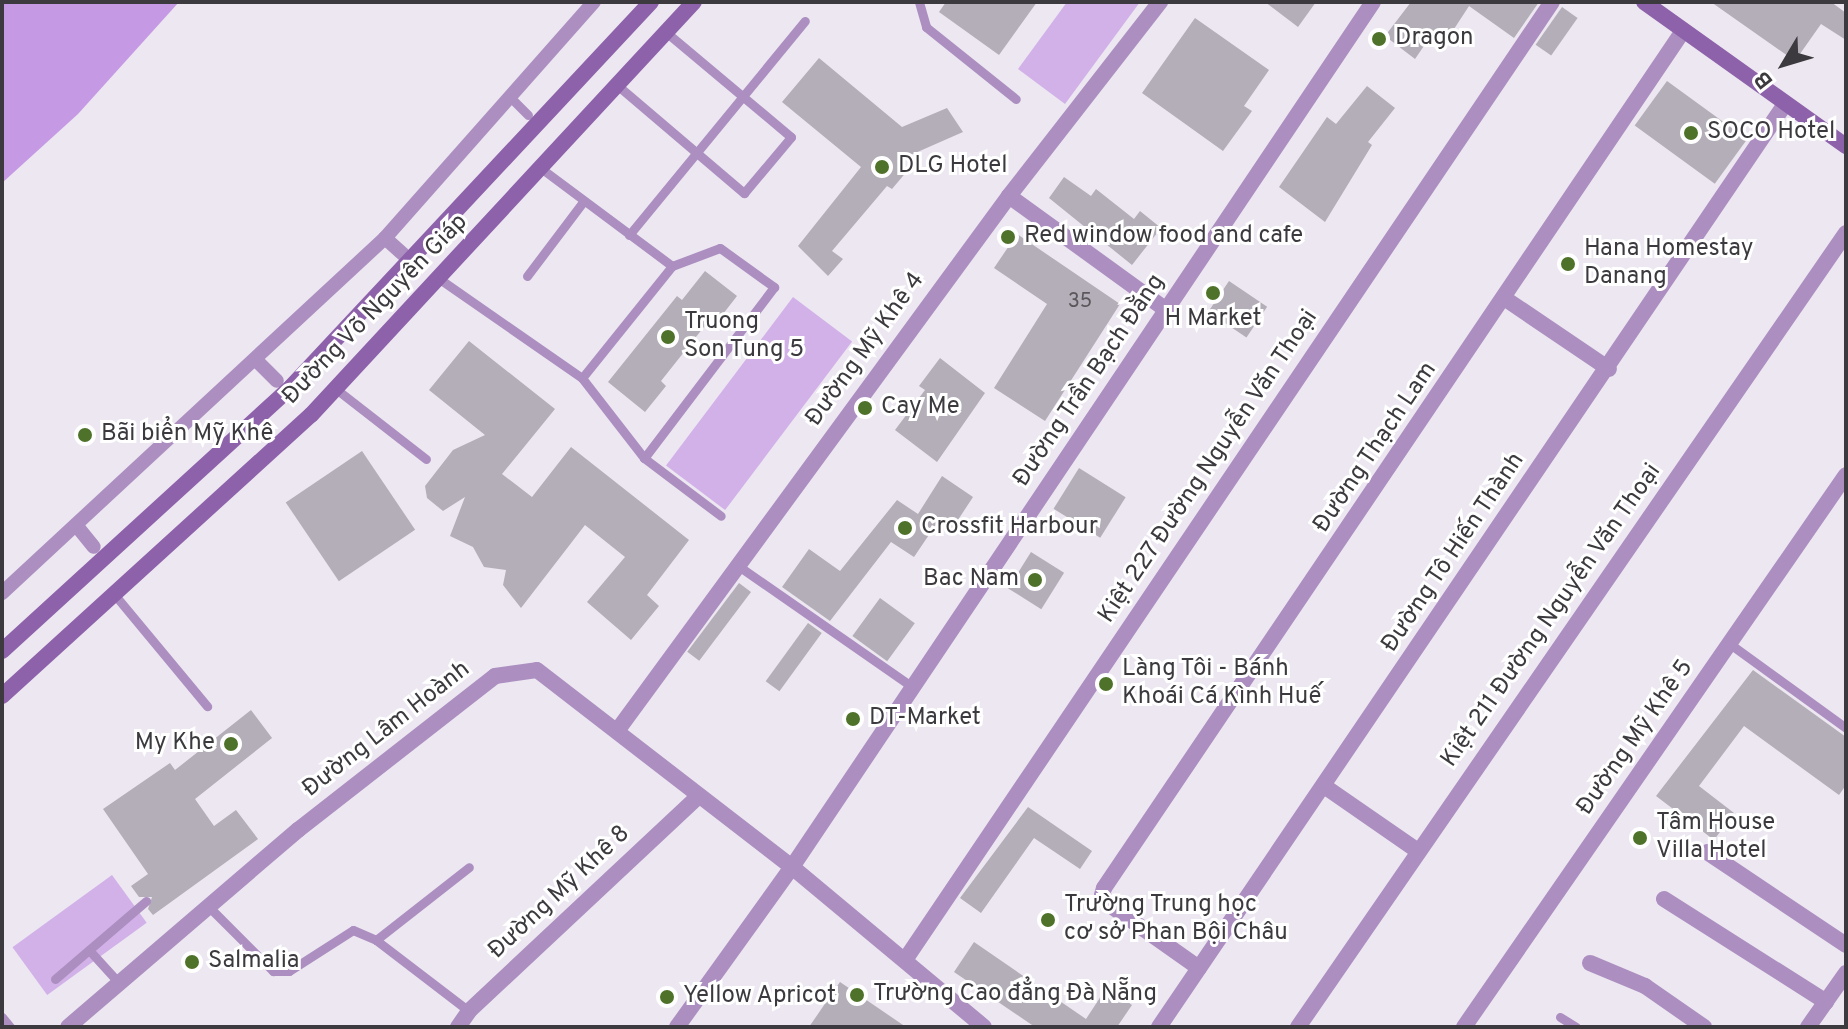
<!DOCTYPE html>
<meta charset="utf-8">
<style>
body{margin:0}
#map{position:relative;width:1848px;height:1029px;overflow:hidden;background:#ece7f1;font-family:Overpass,sans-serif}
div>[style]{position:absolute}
.green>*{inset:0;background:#d2b1e9;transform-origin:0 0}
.water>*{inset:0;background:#c599e3}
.building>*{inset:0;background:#b3aeb7;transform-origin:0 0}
.service>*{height:9px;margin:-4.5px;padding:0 4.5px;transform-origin:4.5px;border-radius:4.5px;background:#ac8fc0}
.pedestrian>*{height:14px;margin:-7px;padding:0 7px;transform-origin:7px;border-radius:7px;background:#ac8fc0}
.minor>*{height:16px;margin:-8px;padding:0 8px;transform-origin:8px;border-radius:8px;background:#ac8fc0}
.secondary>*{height:16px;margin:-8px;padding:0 8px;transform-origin:8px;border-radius:8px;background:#8e62aa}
.dots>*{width:22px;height:22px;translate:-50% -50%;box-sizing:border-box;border:4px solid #fff;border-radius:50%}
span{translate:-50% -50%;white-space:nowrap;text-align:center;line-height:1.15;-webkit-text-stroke:6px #fff;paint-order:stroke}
.number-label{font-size:20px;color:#5a575c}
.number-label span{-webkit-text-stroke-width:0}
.poi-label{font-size:24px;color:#3c3a3e}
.left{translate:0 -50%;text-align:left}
.right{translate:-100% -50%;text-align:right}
.street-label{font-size:24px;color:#3c3a3e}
.frame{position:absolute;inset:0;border:4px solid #3c3a3e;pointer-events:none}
.north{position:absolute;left:1744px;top:24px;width:80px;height:80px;-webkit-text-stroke:6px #fff;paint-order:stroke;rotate:232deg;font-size:22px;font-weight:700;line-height:32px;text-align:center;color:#3c3a3e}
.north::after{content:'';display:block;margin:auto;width:28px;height:36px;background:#3c3a3e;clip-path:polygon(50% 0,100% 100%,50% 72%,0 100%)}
</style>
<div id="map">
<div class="green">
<div style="clip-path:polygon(1067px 2px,1140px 2px,1065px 104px,1018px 69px)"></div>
<div style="left:793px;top:297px;width:74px;height:211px;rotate:37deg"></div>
<div style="left:112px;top:875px;width:59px;height:123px;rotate:54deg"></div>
</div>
<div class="water">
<div style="clip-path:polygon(2px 2px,179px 2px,78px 114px,2px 183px)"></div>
</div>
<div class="building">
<div style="clip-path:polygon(946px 2px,1037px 2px,999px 55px,939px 12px)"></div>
<div style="clip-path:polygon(1265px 2px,1316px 2px,1298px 27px)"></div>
<div style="clip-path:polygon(1411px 2px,1539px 2px,1514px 38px,1469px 6px,1441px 49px,1428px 40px,1415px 59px,1385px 36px)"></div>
<div style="clip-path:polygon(1711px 2px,1831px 2px,1846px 13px,1846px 40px,1821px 24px,1795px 61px)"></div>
<div style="left:1562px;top:7px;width:19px;height:46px;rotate:35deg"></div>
<div style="clip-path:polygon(1195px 18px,1269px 70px,1244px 106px,1252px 111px,1223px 151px,1142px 93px)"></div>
<div style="clip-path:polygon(819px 58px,902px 127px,947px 108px,963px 132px,897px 161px,908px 170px,892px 189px,887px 186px,832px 251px,843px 259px,828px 276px,798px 246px,861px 167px,782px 102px)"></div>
<div style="left:1667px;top:81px;width:99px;height:55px;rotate:36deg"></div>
<div style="clip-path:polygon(1367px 86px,1395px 108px,1368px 142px,1372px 145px,1325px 222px,1279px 187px,1327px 117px,1336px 124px)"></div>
<div style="clip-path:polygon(1064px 177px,1091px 196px,1096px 189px,1134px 219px,1140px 211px,1161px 228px,1132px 265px,1049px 198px)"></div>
<div style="clip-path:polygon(1017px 234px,1120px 304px,1045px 421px,994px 388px,1047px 304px,994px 268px)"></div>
<div style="clip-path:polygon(705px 271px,737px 296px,716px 323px,711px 318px,661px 381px,666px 386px,645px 412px,608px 382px,677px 296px,682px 300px)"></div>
<div style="left:1229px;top:281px;width:46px;height:37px;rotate:34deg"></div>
<div style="clip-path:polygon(469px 341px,555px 409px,502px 474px,532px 497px,571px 447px,689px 540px,647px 595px,659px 606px,631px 640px,587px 602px,625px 557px,585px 525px,521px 608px,503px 585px,506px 570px,484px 567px,473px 547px,450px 536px,465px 497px,443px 511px,427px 498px,425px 486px,453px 450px,485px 435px,429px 390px)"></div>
<div style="clip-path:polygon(940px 358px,985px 393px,937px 462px,895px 430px,925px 390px,919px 386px)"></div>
<div style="left:362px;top:451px;width:95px;height:92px;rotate:56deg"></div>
<div style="left:1079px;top:468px;width:55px;height:48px;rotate:32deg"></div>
<div style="clip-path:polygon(942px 476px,973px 497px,952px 529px,939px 520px,914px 557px,891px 542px,830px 621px,782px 587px,809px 549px,840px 571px,897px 500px,918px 514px)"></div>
<div style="left:1031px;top:552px;width:39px;height:43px;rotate:32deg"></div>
<div style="left:739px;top:583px;width:15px;height:86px;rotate:37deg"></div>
<div style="left:880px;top:598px;width:43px;height:47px;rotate:36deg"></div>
<div style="left:808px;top:623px;width:17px;height:72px;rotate:36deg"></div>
<div style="clip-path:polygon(1753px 670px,1846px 737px,1846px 785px,1839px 795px,1744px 726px,1699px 786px,1734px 813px,1714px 840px,1656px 796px)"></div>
<div style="clip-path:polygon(251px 710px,272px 738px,195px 799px,214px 826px,236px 810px,258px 839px,153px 915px,148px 909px,152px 897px,139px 897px,131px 886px,148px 874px,103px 809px,170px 763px,175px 770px)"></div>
<div style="clip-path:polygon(1028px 807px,1092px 851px,1080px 869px,1034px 838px,981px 913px,960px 898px)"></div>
<div style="clip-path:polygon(974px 942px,1086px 1019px,1107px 987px,1132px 1005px,1117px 1027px,1035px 1027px,954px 972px)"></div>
<div style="clip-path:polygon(840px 982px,906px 1027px,809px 1027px)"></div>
</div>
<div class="service">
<div style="left:919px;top:2px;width:26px;rotate:74deg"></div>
<div style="left:926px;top:27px;width:115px;rotate:38.7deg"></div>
<div style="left:617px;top:85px;width:167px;rotate:40.4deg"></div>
<div style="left:744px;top:193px;width:73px;rotate:-50deg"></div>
<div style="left:791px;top:137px;width:163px;rotate:-140deg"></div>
<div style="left:511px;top:98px;width:24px;rotate:45deg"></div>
<div style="left:542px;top:169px;width:162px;rotate:36.7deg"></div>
<div style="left:629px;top:235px;width:277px;rotate:-50.6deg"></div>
<div style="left:527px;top:276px;width:93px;rotate:-52.9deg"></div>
<div style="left:441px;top:280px;width:172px;rotate:34.8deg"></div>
<div style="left:582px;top:378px;width:101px;rotate:52.2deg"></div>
<div style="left:644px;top:458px;width:96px;rotate:37deg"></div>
<div style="left:582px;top:378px;width:144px;rotate:-51.2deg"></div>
<div style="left:672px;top:266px;width:51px;rotate:-20.6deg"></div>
<div style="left:720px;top:248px;width:67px;rotate:35.8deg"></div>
<div style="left:774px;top:287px;width:215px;rotate:127.2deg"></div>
<div style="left:336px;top:389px;width:114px;rotate:37.9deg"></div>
<div style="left:737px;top:565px;width:212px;rotate:34.8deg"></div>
<div style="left:114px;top:594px;width:146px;rotate:50.3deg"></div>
<div style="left:1730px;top:644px;width:143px;rotate:35.9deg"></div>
<div style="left:209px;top:907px;width:91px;rotate:45deg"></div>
<div style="left:273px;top:971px;width:16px"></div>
<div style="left:289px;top:971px;width:76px;rotate:-32.6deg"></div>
<div style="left:353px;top:930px;width:25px;rotate:23deg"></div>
<div style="left:376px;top:940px;width:117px;rotate:37.4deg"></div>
<div style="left:376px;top:940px;width:118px;rotate:-38.1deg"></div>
<div style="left:89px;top:950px;width:45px;rotate:47.7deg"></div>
<div style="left:55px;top:979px;width:120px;rotate:-40.6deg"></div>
<div style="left:2px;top:1017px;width:13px;rotate:51deg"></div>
<div style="left:1560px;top:1017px;width:19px;rotate:32deg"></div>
</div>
<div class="pedestrian">
<div style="left:385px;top:238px;width:24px;rotate:42deg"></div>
<div style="left:257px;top:361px;width:28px;rotate:45deg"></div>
<div style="left:76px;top:525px;width:28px;rotate:51deg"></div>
<div style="left:2px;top:593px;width:522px;rotate:-42.83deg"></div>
<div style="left:385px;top:238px;width:315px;rotate:-48.5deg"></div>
</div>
<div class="minor">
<div style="left:1009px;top:196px;width:196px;rotate:35.9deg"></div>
<div style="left:1507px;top:300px;width:123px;rotate:34.1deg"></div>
<div style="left:617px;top:731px;width:663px;rotate:-53.77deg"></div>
<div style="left:1009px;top:196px;width:246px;rotate:-52.1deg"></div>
<div style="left:1324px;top:786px;width:114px;rotate:34.7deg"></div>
<div style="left:1707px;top:852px;width:167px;rotate:33.8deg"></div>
<div style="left:1664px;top:899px;width:192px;rotate:32.4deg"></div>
<div style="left:905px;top:960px;width:1156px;rotate:-55.97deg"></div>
<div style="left:1590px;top:963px;width:60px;rotate:22.7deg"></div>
<div style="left:1645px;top:986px;width:72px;rotate:34.8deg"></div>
<div style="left:1199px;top:968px;width:108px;rotate:-144.8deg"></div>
<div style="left:1111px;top:906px;width:14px;rotate:-129deg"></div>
<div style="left:1102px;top:895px;width:7px;rotate:-74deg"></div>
<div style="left:1104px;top:888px;width:1034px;rotate:-55.96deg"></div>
<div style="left:68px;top:1027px;width:303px;rotate:-40.6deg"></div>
<div style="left:298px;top:830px;width:250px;rotate:-38deg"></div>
<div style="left:495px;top:676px;width:42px;rotate:-8.1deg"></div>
<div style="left:537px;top:670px;width:322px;rotate:37.7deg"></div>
<div style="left:792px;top:867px;width:250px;rotate:39.8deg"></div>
<div style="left:458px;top:1027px;width:19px;rotate:-55deg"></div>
<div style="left:469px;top:1011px;width:313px;rotate:-43.1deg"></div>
<div style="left:677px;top:1027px;width:197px;rotate:-54.3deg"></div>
<div style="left:792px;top:867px;width:1042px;rotate:-56.11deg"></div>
<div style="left:1159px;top:1027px;width:1115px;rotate:-55.85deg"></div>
<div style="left:1298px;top:1027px;width:965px;rotate:-55.39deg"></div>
<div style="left:1464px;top:1027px;width:671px;rotate:-55.32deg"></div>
<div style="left:1808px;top:1027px;width:66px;rotate:-54.9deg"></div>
</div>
<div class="secondary">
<div style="left:1644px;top:2px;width:248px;rotate:35.5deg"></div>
<div style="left:2px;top:651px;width:391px;rotate:-42.4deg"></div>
<div style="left:291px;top:387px;width:527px;rotate:-46.92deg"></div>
<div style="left:2px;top:696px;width:418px;rotate:-42.3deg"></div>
<div style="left:311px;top:415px;width:563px;rotate:-47.16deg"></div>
</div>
<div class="dots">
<div style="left:1379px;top:39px;background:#4f722b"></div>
<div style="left:1691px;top:133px;background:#4f722b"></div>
<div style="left:882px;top:167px;background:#4f722b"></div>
<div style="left:1008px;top:237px;background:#4f722b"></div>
<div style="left:1568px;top:264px;background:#4f722b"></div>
<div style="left:1213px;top:293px;background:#4f722b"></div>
<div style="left:668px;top:337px;background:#4f722b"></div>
<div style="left:865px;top:408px;background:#4f722b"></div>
<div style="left:85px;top:435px;background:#4f722b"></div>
<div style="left:905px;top:528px;background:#4f722b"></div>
<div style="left:1035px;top:580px;background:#4f722b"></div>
<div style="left:1106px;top:684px;background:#4f722b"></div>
<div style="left:853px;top:719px;background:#4f722b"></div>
<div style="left:231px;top:744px;background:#4f722b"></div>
<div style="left:1640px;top:838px;background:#4f722b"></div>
<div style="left:1048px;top:920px;background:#4f722b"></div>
<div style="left:192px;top:962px;background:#4f722b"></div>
<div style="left:857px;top:995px;background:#4f722b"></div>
<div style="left:667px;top:997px;background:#4f722b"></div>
</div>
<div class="number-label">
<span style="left:1080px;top:302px">35</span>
</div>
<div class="poi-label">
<span class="left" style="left:1395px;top:39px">Dragon</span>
<span class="left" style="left:1707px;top:133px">SOCO Hotel</span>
<span class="left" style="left:898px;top:167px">DLG Hotel</span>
<span class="left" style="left:1024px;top:237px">Red window food and cafe</span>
<span class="left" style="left:1584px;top:264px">Hana Homestay<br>Danang</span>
<span style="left:1213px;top:320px">H Market</span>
<span class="left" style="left:684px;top:337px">Truong<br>Son Tung 5</span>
<span class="left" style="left:881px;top:408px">Cay Me</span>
<span class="left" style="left:101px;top:435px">Bãi biển Mỹ Khê</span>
<span class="left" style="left:921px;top:528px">Crossfit Harbour</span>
<span class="right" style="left:1019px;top:580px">Bac Nam</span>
<span class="left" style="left:1122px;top:684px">Làng Tôi - Bánh<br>Khoái Cá Kình Huế</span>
<span class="left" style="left:869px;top:719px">DT-Market</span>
<span class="right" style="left:215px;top:744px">My Khe</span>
<span class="left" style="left:1656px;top:838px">Tâm House<br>Villa Hotel</span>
<span class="left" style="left:1064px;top:920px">Trường Trung học<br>cơ sở Phan Bội Châu</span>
<span class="left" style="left:208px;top:962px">Salmalia</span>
<span class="left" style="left:873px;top:995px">Trường Cao đẳng Đà Nẵng</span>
<span class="left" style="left:683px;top:997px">Yellow Apricot</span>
</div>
<div class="street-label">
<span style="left:376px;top:310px;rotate:-46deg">Đường Võ Nguyên Giáp</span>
<span style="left:866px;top:350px;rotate:-54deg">Đường Mỹ Khê 4</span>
<span style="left:1090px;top:381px;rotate:-56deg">Đường Trần Bạch Đằng</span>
<span style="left:1376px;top:448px;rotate:-56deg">Đường Thạch Lam</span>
<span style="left:1209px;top:467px;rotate:-56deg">Kiệt 227 Đường Nguyễn Văn Thoại</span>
<span style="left:1454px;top:553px;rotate:-56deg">Đường Tô Hiến Thành</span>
<span style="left:1552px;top:616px;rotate:-55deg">Kiệt 211 Đường Nguyễn Văn Thoại</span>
<span style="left:387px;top:730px;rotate:-38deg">Đường Lâm Hoành</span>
<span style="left:1636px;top:738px;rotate:-55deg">Đường Mỹ Khê 5</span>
<span style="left:560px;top:893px;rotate:-43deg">Đường Mỹ Khê 8</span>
</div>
<div class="frame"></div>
<div class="north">B</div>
</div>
